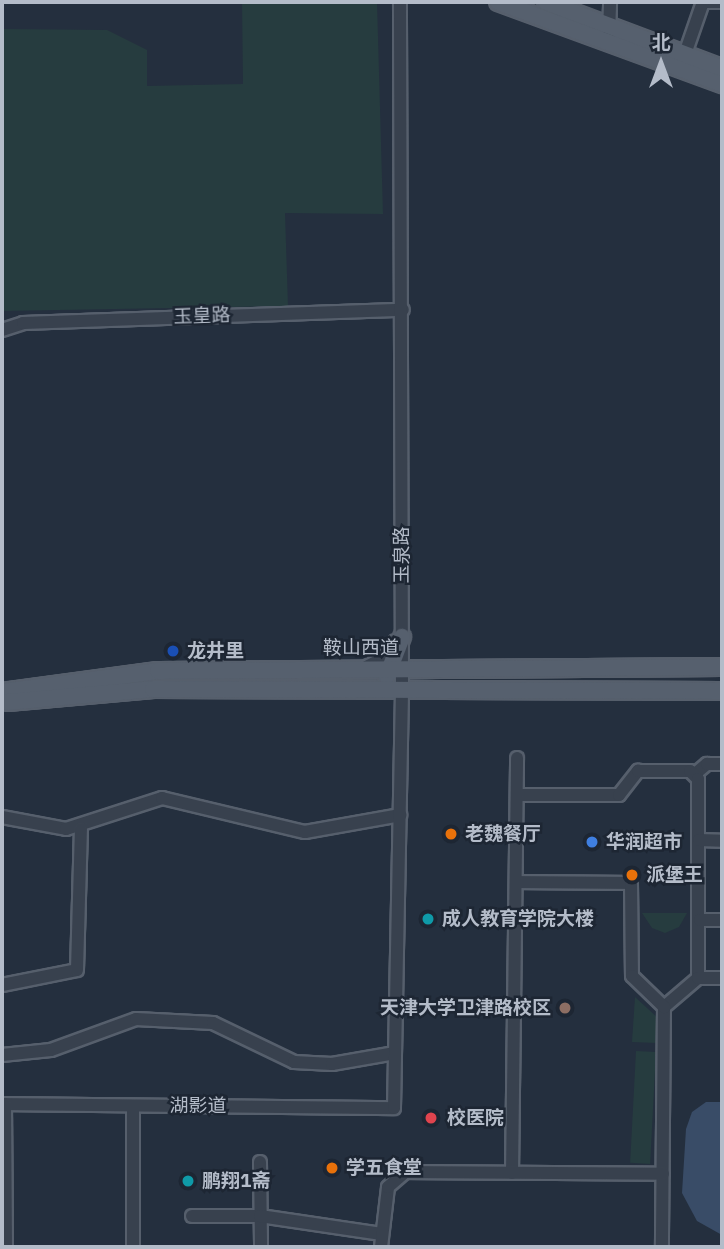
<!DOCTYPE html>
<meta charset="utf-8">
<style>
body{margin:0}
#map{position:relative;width:724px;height:1249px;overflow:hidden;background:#242f3e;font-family:"IBM Plex Sans","Noto Sans SC",sans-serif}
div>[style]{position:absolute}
.green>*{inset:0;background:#263c3f;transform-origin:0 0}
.water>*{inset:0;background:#394c67}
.roads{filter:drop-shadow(2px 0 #565f6c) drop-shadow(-2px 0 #565f6c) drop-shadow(0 2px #565f6c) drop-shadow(0 -2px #565f6c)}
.minor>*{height:12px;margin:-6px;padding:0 6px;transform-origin:6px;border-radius:6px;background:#38414e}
.major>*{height:16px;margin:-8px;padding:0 8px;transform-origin:8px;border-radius:8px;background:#56606e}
.dots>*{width:19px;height:19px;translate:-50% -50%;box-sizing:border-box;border:4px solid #1d2633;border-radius:50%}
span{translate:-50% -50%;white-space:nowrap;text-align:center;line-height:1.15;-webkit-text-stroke:5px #1d2633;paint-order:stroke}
.street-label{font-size:19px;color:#b4bcc9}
.poi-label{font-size:19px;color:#b4bcc9;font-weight:700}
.left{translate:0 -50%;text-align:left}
.right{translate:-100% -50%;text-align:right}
.frame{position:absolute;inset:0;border:4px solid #b4bcc9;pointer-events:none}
.north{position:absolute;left:626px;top:28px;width:70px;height:70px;-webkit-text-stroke:5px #1d2633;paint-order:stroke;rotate:0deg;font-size:19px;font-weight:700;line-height:28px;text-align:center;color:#b4bcc9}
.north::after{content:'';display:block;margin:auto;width:24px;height:32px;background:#b4bcc9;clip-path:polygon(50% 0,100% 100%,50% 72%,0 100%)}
</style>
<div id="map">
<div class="green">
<div style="clip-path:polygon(242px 2px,377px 2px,383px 214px,285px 213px,288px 306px,2px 311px,2px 29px,107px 30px,147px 50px,147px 86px,243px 84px)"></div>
<div style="clip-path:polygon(642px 913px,687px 913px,679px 927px,665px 933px,652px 928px)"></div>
<div style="clip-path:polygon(635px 997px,659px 1019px,657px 1043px,632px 1042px)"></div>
<div style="left:636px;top:1051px;width:20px;height:112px;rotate:3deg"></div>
</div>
<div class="water">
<div style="clip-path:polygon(706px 1102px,722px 1102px,722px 1235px,697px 1221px,682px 1193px,686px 1129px,692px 1112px)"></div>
</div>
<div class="roads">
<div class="minor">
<div style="left:702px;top:2px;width:20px"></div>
<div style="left:609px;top:34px;width:32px;rotate:-88deg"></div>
<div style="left:685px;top:54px;width:55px;rotate:-70.9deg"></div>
<div style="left:2px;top:330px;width:22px;rotate:-18deg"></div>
<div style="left:23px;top:323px;width:380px;rotate:-2deg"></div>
<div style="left:366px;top:667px;width:18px;rotate:-27deg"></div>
<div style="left:382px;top:659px;width:22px;rotate:-54deg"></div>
<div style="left:695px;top:774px;width:16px;rotate:-40deg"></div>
<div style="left:707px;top:764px;width:15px"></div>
<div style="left:518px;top:795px;width:101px"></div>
<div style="left:619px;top:795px;width:31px;rotate:-52deg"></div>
<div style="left:638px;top:771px;width:52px"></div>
<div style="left:690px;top:771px;width:11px;rotate:45deg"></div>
<div style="left:698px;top:779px;width:199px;rotate:90deg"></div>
<div style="left:698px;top:978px;width:45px;rotate:139.5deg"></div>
<div style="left:664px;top:1007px;width:240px;rotate:90.5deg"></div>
<div style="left:2px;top:817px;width:65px;rotate:10.6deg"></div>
<div style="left:66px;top:829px;width:101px;rotate:-17.9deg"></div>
<div style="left:162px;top:798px;width:147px;rotate:13.4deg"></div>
<div style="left:305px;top:832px;width:97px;rotate:-10.1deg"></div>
<div style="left:699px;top:840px;width:23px;rotate:2deg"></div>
<div style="left:517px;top:882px;width:114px;rotate:0.5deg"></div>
<div style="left:631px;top:883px;width:93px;rotate:89.4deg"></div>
<div style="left:632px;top:976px;width:45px;rotate:44.1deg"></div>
<div style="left:700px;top:920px;width:22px"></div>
<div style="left:698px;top:978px;width:24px"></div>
<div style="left:2px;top:985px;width:76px;rotate:-11.3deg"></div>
<div style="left:77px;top:970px;width:142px;rotate:-88.4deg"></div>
<div style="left:2px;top:1055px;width:49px;rotate:-5.8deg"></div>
<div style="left:51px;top:1050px;width:90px;rotate:-20deg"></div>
<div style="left:136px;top:1019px;width:77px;rotate:3deg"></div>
<div style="left:213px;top:1023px;width:90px;rotate:25.7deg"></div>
<div style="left:294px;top:1062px;width:38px;rotate:3deg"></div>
<div style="left:332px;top:1064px;width:64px;rotate:-9.9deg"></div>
<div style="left:2px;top:1104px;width:392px;rotate:0.6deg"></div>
<div style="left:394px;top:1108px;width:418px;rotate:-88.9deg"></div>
<div style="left:402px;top:690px;width:688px;rotate:-90.17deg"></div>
<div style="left:5px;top:1104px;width:143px;rotate:89.6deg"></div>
<div style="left:133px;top:1106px;width:141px;rotate:90deg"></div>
<div style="left:260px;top:1162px;width:85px;rotate:89.3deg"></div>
<div style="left:512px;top:1173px;width:415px;rotate:-89.3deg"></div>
<div style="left:192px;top:1216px;width:68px"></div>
<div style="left:260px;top:1216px;width:123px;rotate:8.4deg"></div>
<div style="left:381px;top:1247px;width:60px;rotate:-83.3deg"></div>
<div style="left:388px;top:1187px;width:23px;rotate:-41deg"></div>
<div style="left:405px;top:1172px;width:258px;rotate:0.4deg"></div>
</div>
<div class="major">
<div style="left:498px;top:2px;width:239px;rotate:20.1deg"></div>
<div style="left:546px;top:2px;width:188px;rotate:20.6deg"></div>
<div style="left:387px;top:676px;width:42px;rotate:-69deg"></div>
<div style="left:2px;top:692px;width:157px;rotate:-7.7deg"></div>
<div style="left:158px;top:671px;width:564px;rotate:-0.41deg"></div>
<div style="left:8px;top:702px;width:146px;rotate:-5.1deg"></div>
<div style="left:153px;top:689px;width:569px;rotate:0.2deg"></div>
</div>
</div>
<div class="dots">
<div style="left:173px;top:651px;background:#1a4fb4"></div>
<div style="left:451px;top:834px;background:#e8710a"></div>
<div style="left:592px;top:842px;background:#3f7fe0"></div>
<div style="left:632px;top:875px;background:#e8710a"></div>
<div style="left:428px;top:919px;background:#0f9aa8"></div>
<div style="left:565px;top:1008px;background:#8d6e63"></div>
<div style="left:431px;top:1118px;background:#e0444e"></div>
<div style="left:332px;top:1168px;background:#e8710a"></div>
<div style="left:188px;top:1181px;background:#0f9aa8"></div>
</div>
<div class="street-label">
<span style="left:202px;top:316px;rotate:-2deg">玉皇路</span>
<span style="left:402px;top:555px;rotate:-90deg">玉泉路</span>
<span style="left:361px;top:648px">鞍山西道</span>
<span style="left:198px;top:1106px">湖影道</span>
</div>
<div class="poi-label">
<span class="left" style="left:187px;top:651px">龙井里</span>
<span class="left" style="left:465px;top:834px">老魏餐厅</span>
<span class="left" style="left:606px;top:842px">华润超市</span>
<span class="left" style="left:646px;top:875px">派堡王</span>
<span class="left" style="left:442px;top:919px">成人教育学院大楼</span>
<span class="right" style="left:551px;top:1008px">天津大学卫津路校区</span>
<span class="left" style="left:447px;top:1118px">校医院</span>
<span class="left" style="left:346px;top:1168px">学五食堂</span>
<span class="left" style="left:202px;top:1181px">鹏翔1斋</span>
</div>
<div class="frame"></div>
<div class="north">北</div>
</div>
